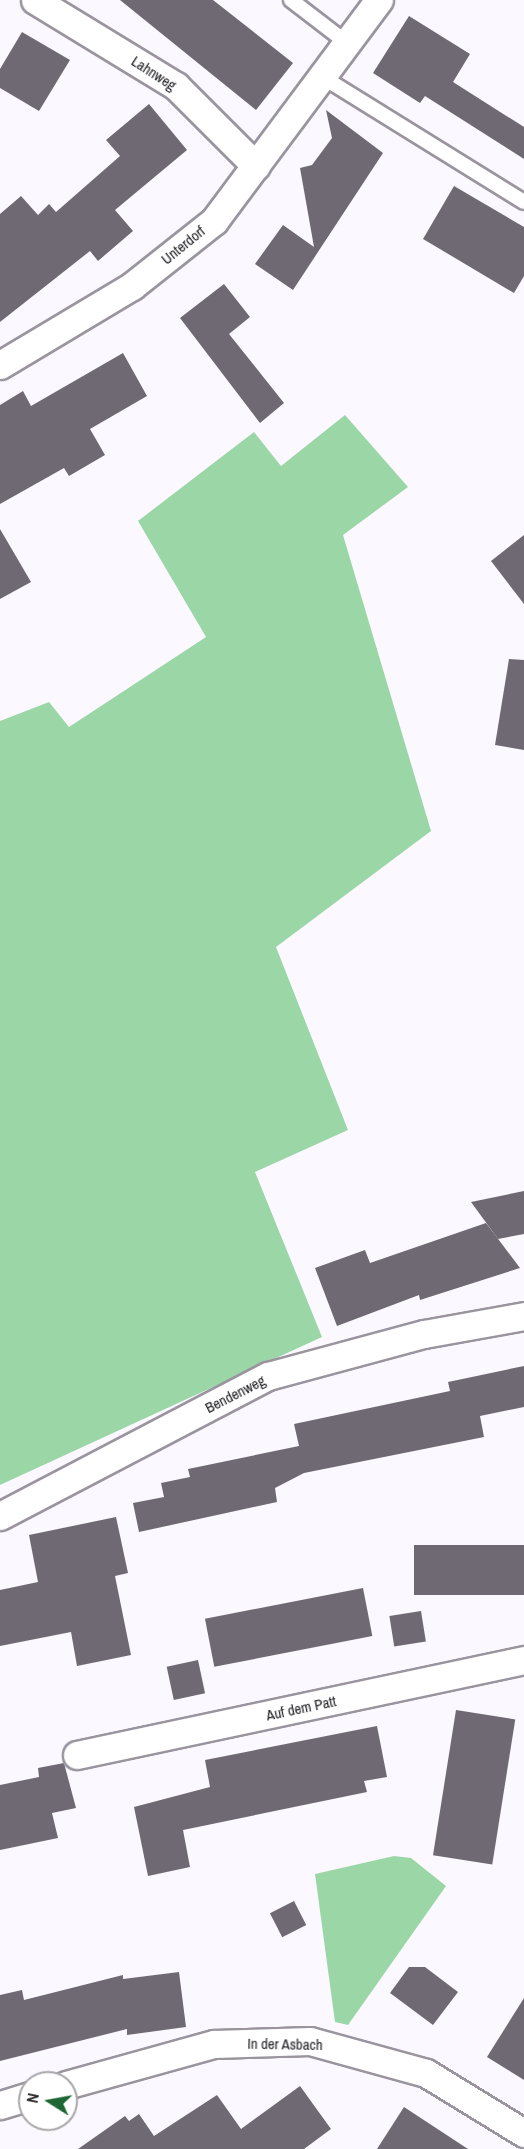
<!DOCTYPE html>
<style>
body{margin:0}
#map{position:relative;width:524px;height:2149px;overflow:hidden;background:#fcf8ff;font-family:"Archivo Narrow",sans-serif}
div>[style]{position:absolute}
.green>*{inset:0;background:#9bd7a6}
.building>*{inset:0;background:#6f6973;transform-origin:0 0}
.roads{filter:drop-shadow(2px 0 #9a949f) drop-shadow(-2px 0 #9a949f) drop-shadow(0 2px #9a949f) drop-shadow(0 -2px #9a949f)}
.lane>*{height:14px;margin:-7px;padding:0 7px;transform-origin:7px;border-radius:7px;background:#fff}
.street>*{height:27px;margin:-13.5px;padding:0 13.5px;transform-origin:13.5px;border-radius:13.5px;background:#fff}
span{translate:-50% -50%;white-space:nowrap;text-align:center;line-height:1.15;-webkit-text-stroke:6px #fff;paint-order:stroke}
.street-label{font-size:15px;color:#252327}
.north{position:absolute;left:18px;top:2071px;width:60px;height:60px;box-sizing:border-box;background:#fff;border:2px solid #a8a7a9;border-radius:50%;rotate:281deg;font-size:16px;font-weight:700;line-height:24px;text-align:center;color:#252327}
.north::after{content:'';display:block;margin:auto;width:21px;height:27px;background:#1e6734;clip-path:polygon(50% 0,100% 100%,50% 72%,0 100%)}
</style>
<div id="map">
<div class="green">
<div style="clip-path:polygon(345px 415px,408px 487px,343px 535px,431px 831px,276px 947px,348px 1130px,255px 1172px,322px 1337px,0 1485px,0 721px,49px 702px,69px 727px,206px 637px,138px 521px,254px 432px,281px 466px)"></div>
<div style="clip-path:polygon(394px 1856px,411px 1858px,446px 1886px,348px 2025px,335px 2022px,315px 1874px)"></div>
</div>
<div class="building">
<div style="clip-path:polygon(120px 0,213px 0,293px 63px,256px 110px)"></div>
<div style="clip-path:polygon(409px 16px,470px 54px,453px 82px,524px 127px,524px 159px,425px 96px,420px 103px,373px 73px)"></div>
<div style="clip-path:polygon(22px 32px,70px 60px,39px 111px,0 88px,0 69px)"></div>
<div style="clip-path:polygon(149px 104px,187px 150px,115px 210px,133px 231px,98px 261px,90px 251px,0 322px,0 214px,21px 196px,38px 215px,49px 204px,56px 212px,120px 156px,106px 140px)"></div>
<div style="clip-path:polygon(326px 110px,383px 153px,293px 290px,255px 264px,283px 225px,314px 247px,300px 168px,312px 165px,332px 138px)"></div>
<div style="clip-path:polygon(454px 186px,524px 227px,524px 276px,514px 293px,423px 239px)"></div>
<div style="clip-path:polygon(224px 284px,250px 317px,229px 334px,284px 403px,260px 423px,180px 318px)"></div>
<div style="clip-path:polygon(123px 353px,147px 396px,90px 429px,105px 455px,69px 476px,64px 468px,0 504px,0 405px,23px 391px,31px 406px)"></div>
<div style="clip-path:polygon(0 529px,31px 582px,0 599px)"></div>
<div style="clip-path:polygon(524px 535px,524px 604px,491px 561px)"></div>
<div style="clip-path:polygon(509px 659px,524px 660px,524px 750px,495px 745px)"></div>
<div style="clip-path:polygon(524px 1191px,524px 1234px,498px 1239px,471px 1202px)"></div>
<div style="clip-path:polygon(486px 1223px,520px 1268px,420px 1300px,419px 1295px,337px 1326px,315px 1268px,365px 1250px,370px 1263px)"></div>
<div style="clip-path:polygon(524px 1366px,524px 1407px,480px 1416px,484px 1437px,304px 1473px,275px 1488px,277px 1502px,139px 1532px,133px 1503px,164px 1497px,161px 1483px,190px 1477px,188px 1469px,299px 1446px,294px 1424px,450px 1391px,448px 1382px)"></div>
<div style="clip-path:polygon(116px 1517px,128px 1573px,115px 1576px,131px 1655px,77px 1666px,71px 1632px,0 1646px,0 1590px,38px 1582px,29px 1535px)"></div>
<div style="left:524px;top:1545px;width:50px;height:110px;rotate:90deg"></div>
<div style="left:363px;top:1588px;width:49px;height:161px;rotate:79deg"></div>
<div style="left:421px;top:1611px;width:31px;height:32px;rotate:81deg"></div>
<div style="left:198px;top:1660px;width:34px;height:32px;rotate:78deg"></div>
<div style="left:456px;top:1710px;width:60px;height:147px;rotate:9deg"></div>
<div style="clip-path:polygon(377px 1726px,387px 1777px,364px 1781px,367px 1792px,183px 1830px,190px 1867px,148px 1876px,134px 1807px,210px 1787px,205px 1760px)"></div>
<div style="clip-path:polygon(64px 1763px,76px 1808px,52px 1813px,58px 1838px,0 1850px,0 1785px,39px 1777px,38px 1768px)"></div>
<div style="left:294px;top:1901px;width:27px;height:27px;rotate:63deg"></div>
<div style="clip-path:polygon(409px 1967px,425px 1967px,458px 1992px,433px 2025px,390px 1993px)"></div>
<div style="clip-path:polygon(179px 1972px,186px 2027px,127px 2035px,127px 2029px,0 2061px,0 1995px,22px 1990px,24px 2000px,123px 1975px,123px 1979px)"></div>
<div style="clip-path:polygon(524px 1998px,524px 2080px,487px 2057px)"></div>
<div style="clip-path:polygon(300px 2086px,331px 2129px,304px 2149px,78px 2149px,125px 2116px,129px 2121px,139px 2114px,154px 2136px,217px 2095px,241px 2129px)"></div>
<div style="clip-path:polygon(404px 2107px,468px 2149px,377px 2149px)"></div>
</div>
<div class="roads">
<div class="lane">
<div style="left:291px;top:0;width:71px;rotate:37.5deg"></div>
<div style="left:324px;top:78px;width:235px;rotate:31.8deg"></div>
</div>
<div class="street">
<div style="left:35px;top:0;width:165px;rotate:31.4deg"></div>
<div style="left:176px;top:86px;width:113px;rotate:45deg"></div>
<div style="left:0;top:365px;width:154px;rotate:-30.9deg"></div>
<div style="left:132px;top:286px;width:105px;rotate:-38.4deg"></div>
<div style="left:214px;top:221px;width:276px;rotate:-53.3deg"></div>
<div style="left:0;top:1516px;width:302px;rotate:-27.6deg"></div>
<div style="left:268px;top:1376px;width:162px;rotate:-15.1deg"></div>
<div style="left:424px;top:1334px;width:102px;rotate:-10.2deg"></div>
<div style="left:77px;top:1755px;width:457px;rotate:-12deg"></div>
<div style="left:66px;top:2085px;width:154px;rotate:-15.5deg"></div>
<div style="left:214px;top:2044px;width:96px;rotate:-1.8deg"></div>
<div style="left:310px;top:2041px;width:120px;rotate:15.4deg"></div>
<div style="left:426px;top:2073px;width:115px;rotate:31.5deg"></div>
<div style="left:0;top:2105px;width:31px;rotate:-17deg"></div>
</div>
</div>
<div class="street-label">
<span style="left:154px;top:73px;rotate:33deg">Lahnweg</span>
<span style="left:183px;top:245px;rotate:-39deg">Unterdorf</span>
<span style="left:235px;top:1394px;rotate:-27deg">Bendenweg</span>
<span style="left:301px;top:1708px;rotate:-12deg">Auf dem Patt</span>
<span style="left:285px;top:2044px;rotate:1deg">In der Asbach</span>
</div>
<div class="north">N</div>
</div>
